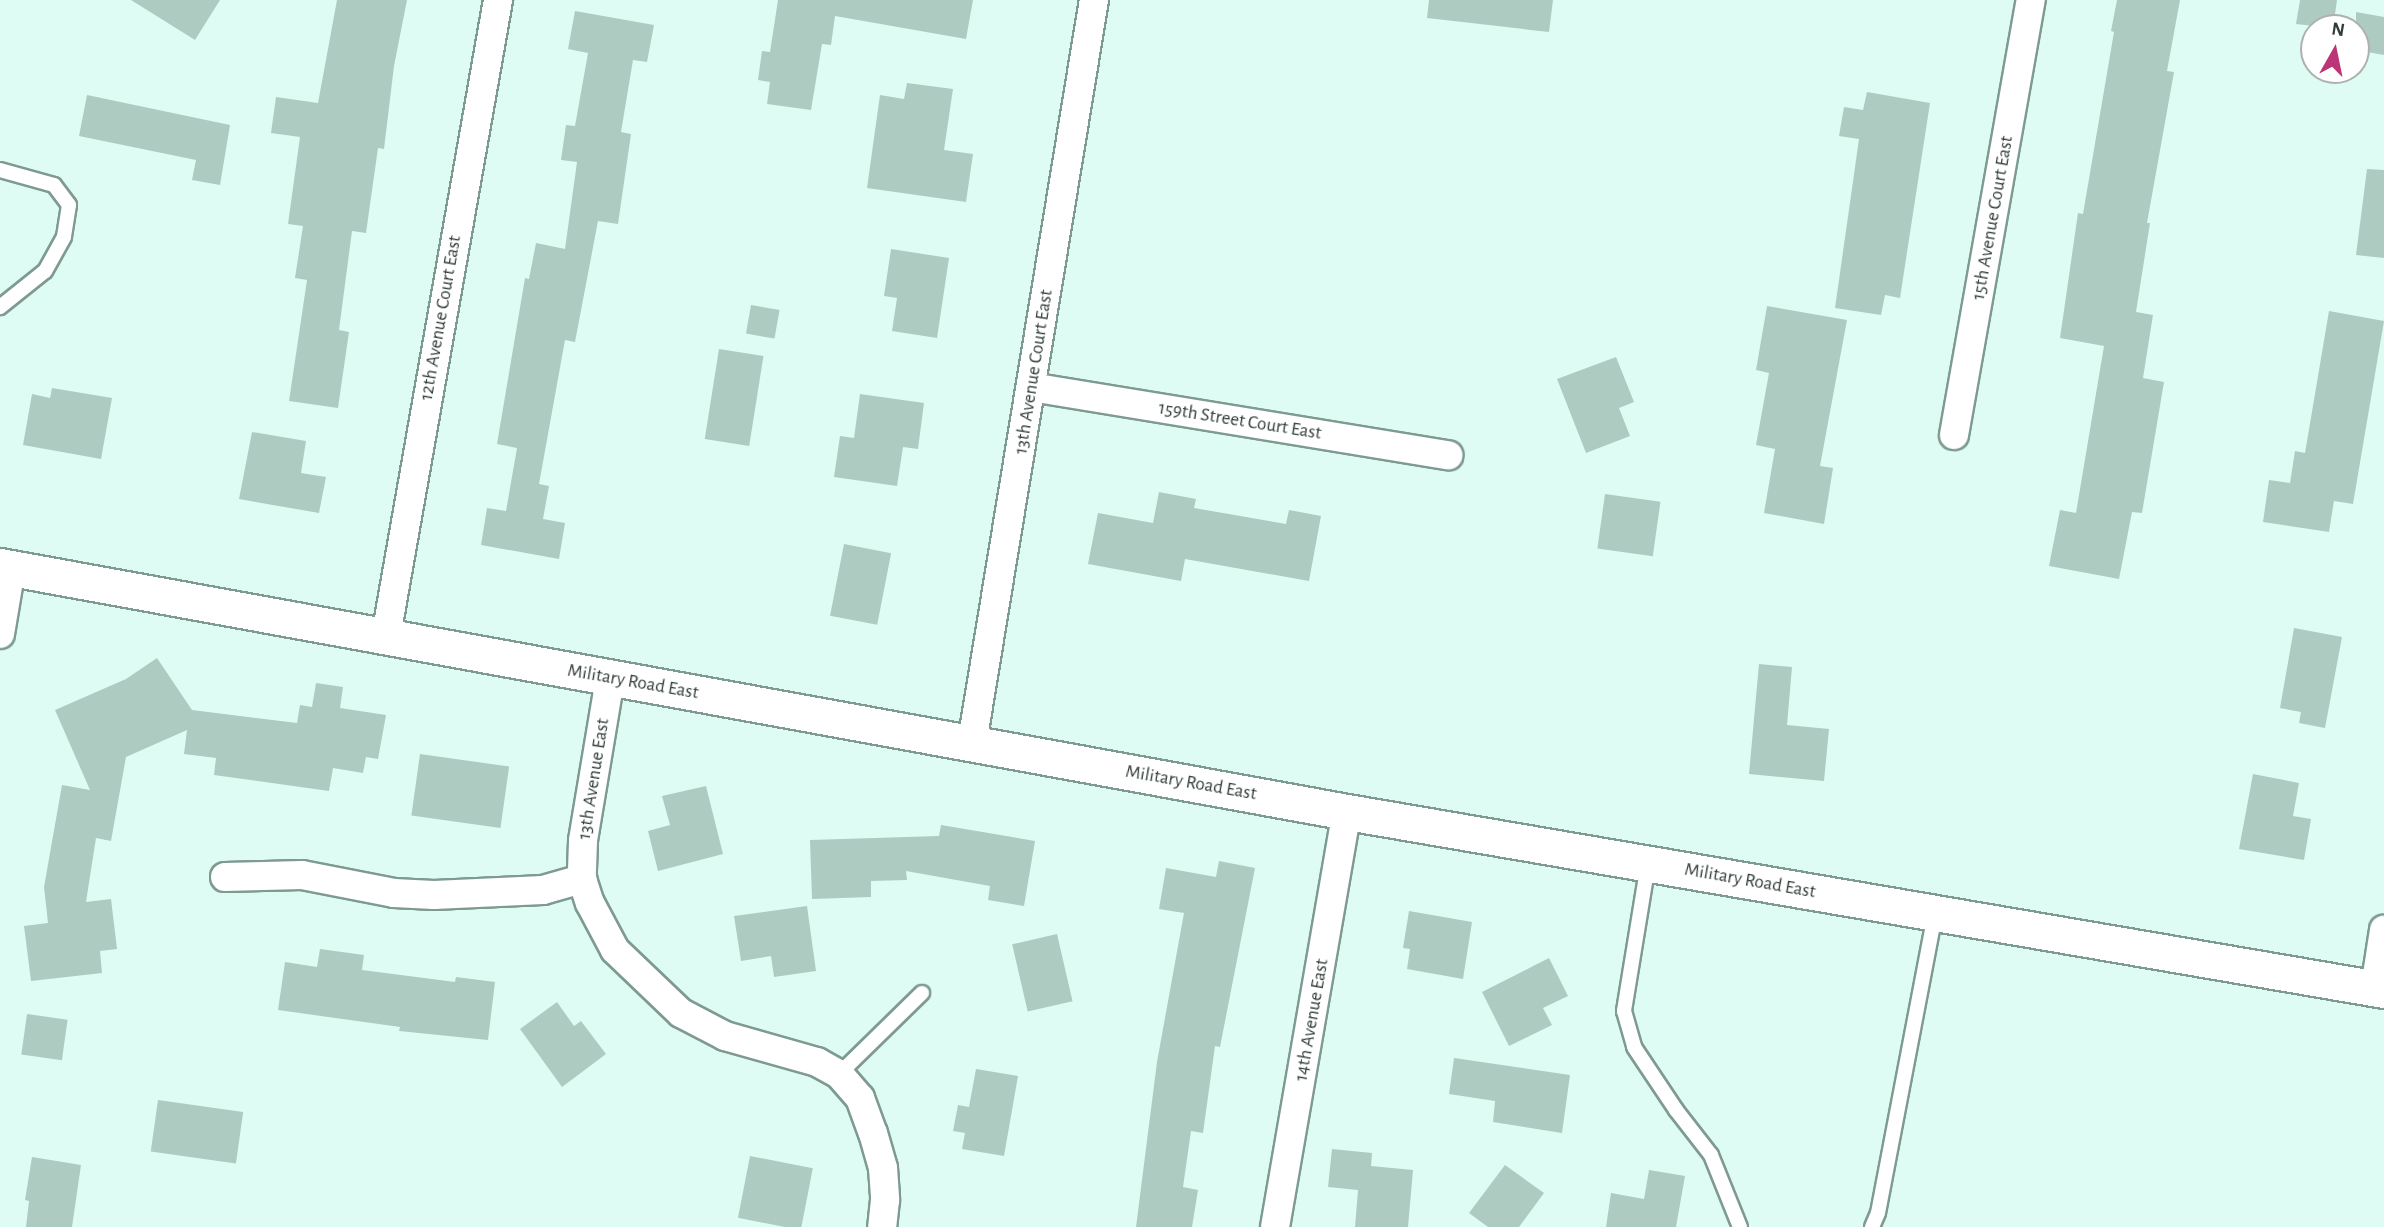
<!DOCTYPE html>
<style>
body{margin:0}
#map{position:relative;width:2384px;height:1227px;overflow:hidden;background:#defcf3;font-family:"Alegreya Sans",sans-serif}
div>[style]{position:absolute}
.building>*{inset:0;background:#aecbc2;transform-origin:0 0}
.roads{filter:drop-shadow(2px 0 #7e9a92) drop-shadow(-2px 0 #7e9a92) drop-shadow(0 2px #7e9a92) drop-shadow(0 -2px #7e9a92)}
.service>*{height:14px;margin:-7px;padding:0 7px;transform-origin:7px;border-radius:7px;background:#fff}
.minor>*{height:28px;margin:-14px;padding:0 14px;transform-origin:14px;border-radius:14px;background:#fff}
.tertiary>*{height:35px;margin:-17.5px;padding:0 17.5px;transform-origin:17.5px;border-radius:17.5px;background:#fff}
span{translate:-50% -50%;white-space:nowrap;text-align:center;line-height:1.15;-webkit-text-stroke:5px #fff;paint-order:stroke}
.street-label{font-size:19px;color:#313d39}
.north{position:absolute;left:2300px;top:14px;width:70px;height:70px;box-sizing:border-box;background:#fff;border:2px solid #adb1b0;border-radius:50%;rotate:9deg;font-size:19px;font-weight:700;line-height:28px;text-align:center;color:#313d39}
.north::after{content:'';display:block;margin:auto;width:24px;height:32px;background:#bc3577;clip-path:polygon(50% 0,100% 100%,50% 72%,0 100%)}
</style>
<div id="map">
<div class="building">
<div style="clip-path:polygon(131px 0,220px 0,195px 40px)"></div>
<div style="clip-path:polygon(337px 0,407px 0,394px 66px,384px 149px,378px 148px,366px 233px,352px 231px,339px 330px,349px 332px,338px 408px,289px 401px,307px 280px,295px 278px,303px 226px,288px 224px,300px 137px,271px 133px,276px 97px,318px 103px)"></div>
<div style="clip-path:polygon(778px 0,973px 0,966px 39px,835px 16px,831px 45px,822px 44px,811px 110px,767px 104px,770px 82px,758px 80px,762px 51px,770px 52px)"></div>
<div style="clip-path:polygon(1429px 0,1553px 0,1549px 32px,1427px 18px)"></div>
<div style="clip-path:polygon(2117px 0,2180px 0,2167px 71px,2174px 72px,2147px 223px,2150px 223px,2136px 312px,2153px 315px,2143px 378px,2164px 382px,2142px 513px,2132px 512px,2119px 579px,2049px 566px,2060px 510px,2076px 513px,2104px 346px,2060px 338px,2078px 213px,2083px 214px,2114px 32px,2111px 31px)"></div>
<div style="clip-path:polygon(2300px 0,2337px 0,2333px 28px,2296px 24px)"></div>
<div style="clip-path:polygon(575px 11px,654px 25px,647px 62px,633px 60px,621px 132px,631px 134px,618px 224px,598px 221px,575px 342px,565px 340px,539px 484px,549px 486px,543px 519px,565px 523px,559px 559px,481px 545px,487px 508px,506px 511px,517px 448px,497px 444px,525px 278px,529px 279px,536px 243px,565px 249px,577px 162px,561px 160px,566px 125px,575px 126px,588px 53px,568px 49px)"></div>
<div style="clip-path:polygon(2356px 12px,2384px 17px,2384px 55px,2356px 50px)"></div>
<div style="clip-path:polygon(907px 83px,953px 89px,944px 150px,973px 154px,966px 202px,867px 188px,880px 95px,904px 99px)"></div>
<div style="clip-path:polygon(1867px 92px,1930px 103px,1900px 298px,1885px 295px,1881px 315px,1835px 308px,1859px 139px,1839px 136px,1844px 107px,1863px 110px)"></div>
<div style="clip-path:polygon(87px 95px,230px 125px,220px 185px,192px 180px,196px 160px,79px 136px)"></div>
<div style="clip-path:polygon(2367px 169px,2384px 170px,2384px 258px,2356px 255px)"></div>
<div style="clip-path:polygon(891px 249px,949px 258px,937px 338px,892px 331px,897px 298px,884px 296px)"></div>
<div style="left:751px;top:305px;width:29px;height:29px;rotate:10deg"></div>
<div style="clip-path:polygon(1767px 306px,1847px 320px,1820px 466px,1833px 468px,1824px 524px,1764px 513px,1775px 449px,1756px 445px,1769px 373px,1756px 370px)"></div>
<div style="clip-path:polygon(2329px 311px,2384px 321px,2353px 504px,2334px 501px,2329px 532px,2263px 522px,2269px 480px,2290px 483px,2295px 451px,2305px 453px)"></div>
<div style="left:719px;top:349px;width:45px;height:91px;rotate:9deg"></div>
<div style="clip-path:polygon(1616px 357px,1634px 402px,1619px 408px,1630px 436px,1586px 453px,1557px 379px)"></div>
<div style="clip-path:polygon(52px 388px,112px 398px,101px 459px,23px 445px,32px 394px,50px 398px)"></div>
<div style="clip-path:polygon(860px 394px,924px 403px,918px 449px,903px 447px,897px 486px,834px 477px,840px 436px,854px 438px)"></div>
<div style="clip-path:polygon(252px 432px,306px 441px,301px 473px,326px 477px,319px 513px,239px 499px)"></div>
<div style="clip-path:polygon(1159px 492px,1196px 499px,1194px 508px,1286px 524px,1289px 510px,1321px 516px,1309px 581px,1185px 559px,1181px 581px,1088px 564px,1098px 513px,1153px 523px)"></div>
<div style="left:1605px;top:494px;width:56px;height:55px;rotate:8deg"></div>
<div style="left:844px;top:544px;width:48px;height:73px;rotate:11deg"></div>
<div style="clip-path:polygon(2294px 628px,2342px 637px,2325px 728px,2299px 723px,2301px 712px,2280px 708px)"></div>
<div style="clip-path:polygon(157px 658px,192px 710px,297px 723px,300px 705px,312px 707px,316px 683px,343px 687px,340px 708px,386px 715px,378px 759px,366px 757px,363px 773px,333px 768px,329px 791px,214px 775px,216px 758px,184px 754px,187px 730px,126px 757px,111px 841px,96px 838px,86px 902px,111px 899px,117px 949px,100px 951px,102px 973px,31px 981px,24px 926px,48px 923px,44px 887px,62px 785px,90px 790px,55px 710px,126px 679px)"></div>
<div style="clip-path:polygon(1759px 664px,1792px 667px,1787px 725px,1829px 729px,1824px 781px,1749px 774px)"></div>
<div style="left:420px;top:754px;width:90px;height:62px;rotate:8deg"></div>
<div style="clip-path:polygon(2253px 774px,2299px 783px,2293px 816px,2311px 819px,2304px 860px,2239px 849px)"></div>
<div style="clip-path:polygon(706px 786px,723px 854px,658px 871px,648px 831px,670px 825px,662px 796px)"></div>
<div style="clip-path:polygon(941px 825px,1035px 841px,1024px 906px,988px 900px,990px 886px,906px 871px,907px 880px,871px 881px,871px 897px,812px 899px,810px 840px,939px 836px)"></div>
<div style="clip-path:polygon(1219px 861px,1255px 868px,1220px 1047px,1215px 1046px,1203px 1133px,1191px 1131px,1183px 1187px,1198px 1190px,1192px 1227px,1136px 1227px,1157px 1062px,1184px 913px,1159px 909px,1166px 868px,1216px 877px)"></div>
<div style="clip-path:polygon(807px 906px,816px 971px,774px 977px,771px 956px,741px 961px,734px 916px)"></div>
<div style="clip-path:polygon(1409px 911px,1472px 922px,1463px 979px,1407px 969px,1410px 949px,1403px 948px)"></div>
<div style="left:1057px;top:934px;width:69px;height:46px;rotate:77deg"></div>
<div style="clip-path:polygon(320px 949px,364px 955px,362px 970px,455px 982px,456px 977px,495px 982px,488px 1040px,399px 1031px,400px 1027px,278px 1010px,285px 962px,317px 967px)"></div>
<div style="clip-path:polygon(1549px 958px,1568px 996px,1543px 1008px,1552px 1025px,1509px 1046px,1482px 992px)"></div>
<div style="clip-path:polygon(557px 1002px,574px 1026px,581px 1021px,606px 1054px,562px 1087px,520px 1029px)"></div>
<div style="left:27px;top:1014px;width:41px;height:41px;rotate:8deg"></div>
<div style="clip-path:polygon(1454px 1058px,1570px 1075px,1562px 1133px,1493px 1122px,1495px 1101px,1449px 1094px)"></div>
<div style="clip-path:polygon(976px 1069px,1018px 1076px,1004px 1156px,962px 1149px,965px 1133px,953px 1131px,958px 1105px,969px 1107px)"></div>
<div style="left:158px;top:1100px;width:86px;height:52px;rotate:8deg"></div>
<div style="clip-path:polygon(1332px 1149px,1372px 1153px,1371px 1166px,1413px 1170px,1408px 1227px,1355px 1227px,1358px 1190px,1328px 1187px)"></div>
<div style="left:750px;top:1156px;width:64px;height:63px;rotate:11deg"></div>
<div style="clip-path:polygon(32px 1157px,81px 1165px,72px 1227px,26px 1227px,29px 1201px,25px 1200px)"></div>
<div style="clip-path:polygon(1505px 1165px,1544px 1193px,1519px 1227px,1488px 1227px,1469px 1213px)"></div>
<div style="clip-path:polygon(1649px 1170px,1685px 1176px,1676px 1227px,1606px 1227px,1611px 1193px,1644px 1199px)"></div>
</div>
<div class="roads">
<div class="service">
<div style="left:0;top:170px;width:56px;rotate:15.5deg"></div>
<div style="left:54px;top:185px;width:25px;rotate:53deg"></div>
<div style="left:69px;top:205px;width:32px;rotate:99deg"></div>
<div style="left:64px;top:237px;width:39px;rotate:119deg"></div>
<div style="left:45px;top:271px;width:58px;rotate:141.3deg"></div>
<div style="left:1648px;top:864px;width:149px;rotate:99.3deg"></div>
<div style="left:1624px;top:1011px;width:37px;rotate:74deg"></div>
<div style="left:1634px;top:1047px;width:76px;rotate:56.3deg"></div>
<div style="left:1676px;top:1110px;width:57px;rotate:52.1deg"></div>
<div style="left:1711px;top:1155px;width:78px;rotate:68.1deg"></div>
<div style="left:839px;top:1074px;width:116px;rotate:-44.3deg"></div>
<div style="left:1872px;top:1227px;width:15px;rotate:-67deg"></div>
<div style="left:1878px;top:1213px;width:305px;rotate:-79.2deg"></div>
</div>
<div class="minor">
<div style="left:1031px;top:387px;width:423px;rotate:9.3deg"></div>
<div style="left:1954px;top:435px;width:442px;rotate:-80deg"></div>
<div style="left:0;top:634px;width:67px;rotate:-80.5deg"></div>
<div style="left:386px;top:636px;width:646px;rotate:-80.01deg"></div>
<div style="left:610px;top:679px;width:164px;rotate:99.5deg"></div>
<div style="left:583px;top:841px;width:38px;rotate:92deg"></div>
<div style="left:582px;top:879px;width:25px;rotate:72deg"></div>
<div style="left:590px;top:903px;width:53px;rotate:62deg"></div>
<div style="left:615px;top:950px;width:91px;rotate:43.7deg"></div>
<div style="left:681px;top:1013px;width:50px;rotate:27.6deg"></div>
<div style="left:725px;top:1036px;width:96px;rotate:15.8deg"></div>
<div style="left:817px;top:1062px;width:25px;rotate:29deg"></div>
<div style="left:839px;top:1074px;width:32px;rotate:49deg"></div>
<div style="left:860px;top:1098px;width:37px;rotate:70deg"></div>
<div style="left:873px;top:1133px;width:36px;rotate:74deg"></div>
<div style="left:883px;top:1168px;width:32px;rotate:86deg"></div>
<div style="left:885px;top:1200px;width:27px;rotate:96deg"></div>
<div style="left:972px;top:743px;width:753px;rotate:-80.68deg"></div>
<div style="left:225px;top:877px;width:77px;rotate:-1.5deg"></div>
<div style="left:302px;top:875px;width:94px;rotate:11.1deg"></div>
<div style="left:394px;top:893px;width:40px;rotate:2.9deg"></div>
<div style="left:434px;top:895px;width:109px;rotate:-2.6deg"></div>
<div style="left:543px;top:890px;width:41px;rotate:-15.8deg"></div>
<div style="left:2375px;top:988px;width:59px;rotate:-81.2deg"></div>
<div style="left:1275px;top:1227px;width:421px;rotate:-80.2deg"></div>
</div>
<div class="tertiary">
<div style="left:0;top:566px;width:1369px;rotate:10.35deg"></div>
<div style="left:1347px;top:812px;width:1052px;rotate:9.74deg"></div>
</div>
</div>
<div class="street-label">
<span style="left:1993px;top:218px;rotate:-80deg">15th Avenue Court East</span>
<span style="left:441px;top:318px;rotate:-80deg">12th Avenue Court East</span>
<span style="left:1034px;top:372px;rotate:-81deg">13th Avenue Court East</span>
<span style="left:1240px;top:421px;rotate:9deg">159th Street Court East</span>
<span style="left:633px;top:682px;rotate:10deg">Military Road East</span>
<span style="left:594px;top:779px;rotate:-81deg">13th Avenue East</span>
<span style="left:1191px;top:783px;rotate:10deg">Military Road East</span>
<span style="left:1750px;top:881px;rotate:10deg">Military Road East</span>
<span style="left:1312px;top:1020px;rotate:-80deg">14th Avenue East</span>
</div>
<div class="north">N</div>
</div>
